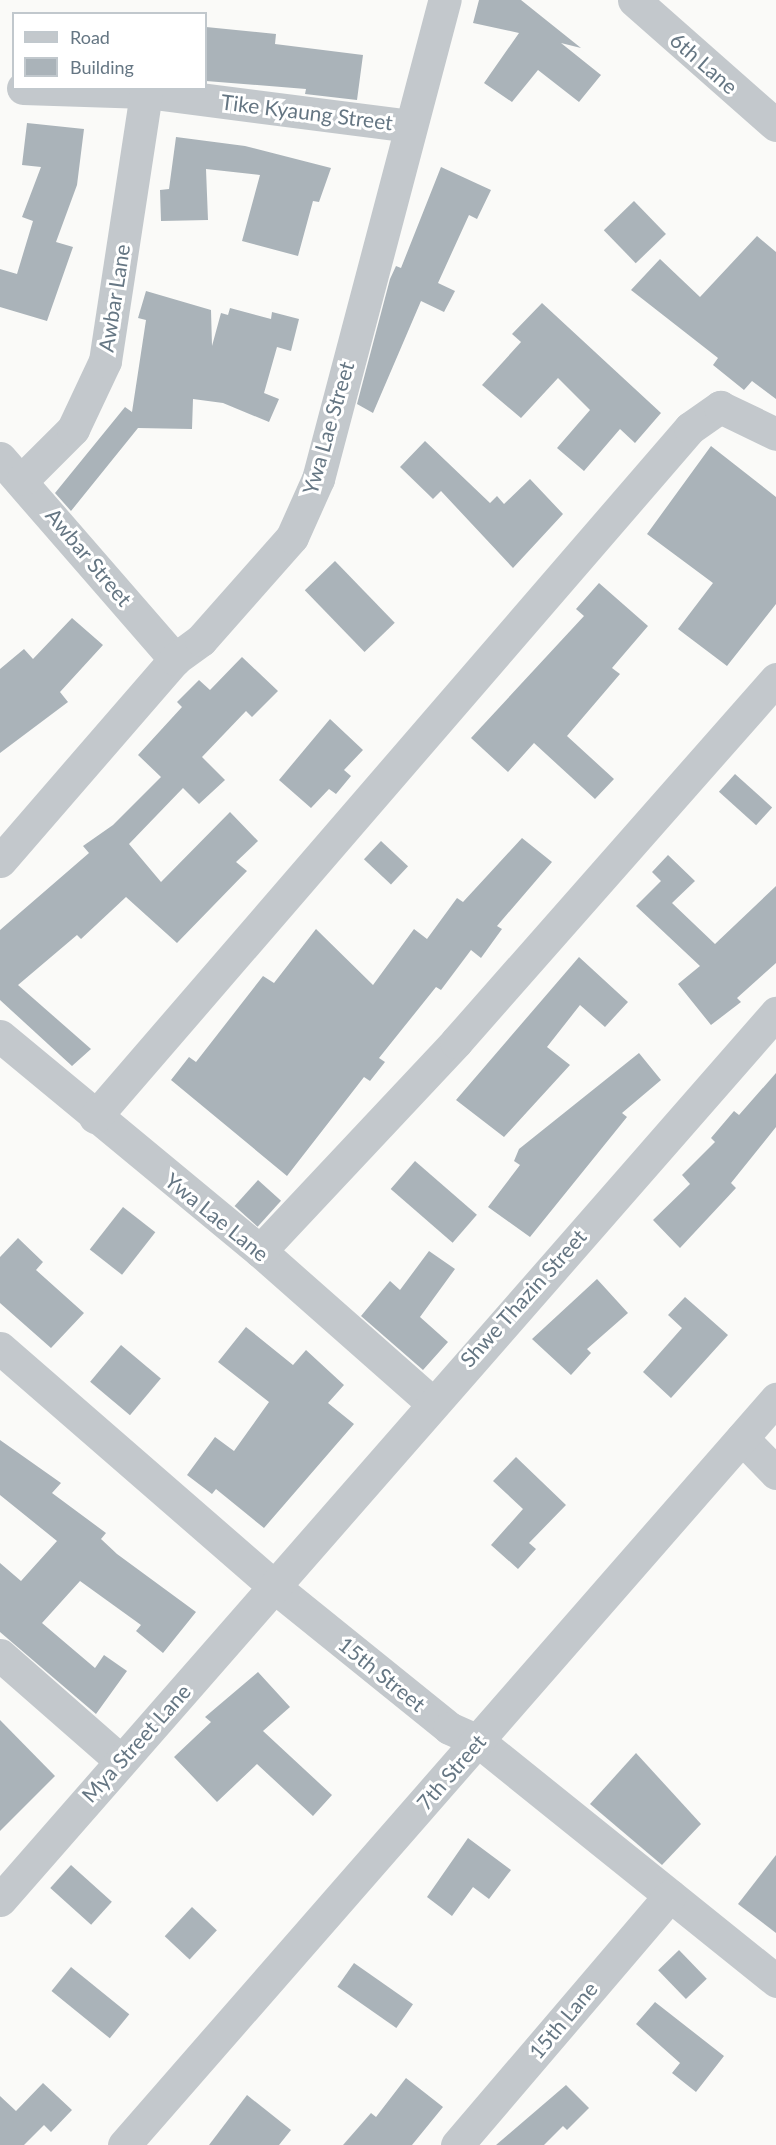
<!DOCTYPE html>
<style>
body{margin:0}
#map{position:relative;width:776px;height:2145px;overflow:hidden;background:#fafaf8;font-family:Lato,sans-serif}
div>[style]{position:absolute}
.building>*{inset:0;background:#aab3b9;transform-origin:0 0}
.minor>*{height:33px;margin:-16.5px;padding:0 16.5px;transform-origin:16.5px;border-radius:16.5px;background:#c3c8cc}
span{translate:-50% -50%;white-space:nowrap;text-align:center;line-height:1.15;-webkit-text-stroke:6px #fff;paint-order:stroke}
.street-label{font-size:21px;color:#657683}
.legend{position:absolute;left:12px;top:12px;width:195px;height:78px;box-sizing:border-box;background:#fff;border:2px solid #c1c8cd;margin:0;padding:8px 10px;list-style:none;font-size:18px;color:#657683}
.legend li{display:flex;align-items:center;gap:12px;height:30px}
.legend b{width:30px;border:2px solid #c1c8cd}
</style>
<div id="map">
<div class="building">
<div style="clip-path:polygon(479px 0,521px 0,581px 48px,561px 43px,601px 75px,579px 102px,538px 70px,512px 102px,484px 83px,519px 33px,473px 23px)"></div>
<div style="clip-path:polygon(206px 27px,276px 34px,275px 44px,363px 55px,357px 100px,305px 94px,306px 89px,206px 81px)"></div>
<div style="clip-path:polygon(27px 123px,84px 129px,77px 185px,56px 242px,73px 247px,47px 321px,0 307px,0 269px,17px 274px,33px 221px,22px 217px,41px 167px,22px 165px)"></div>
<div style="clip-path:polygon(176px 137px,245px 146px,331px 168px,319px 202px,313px 201px,298px 256px,242px 241px,260px 175px,206px 169px,208px 220px,161px 221px,160px 190px,169px 189px)"></div>
<div style="clip-path:polygon(441px 167px,491px 190px,477px 219px,469px 215px,438px 283px,455px 291px,444px 312px,421px 301px,373px 413px,357px 404px,390px 279px,396px 266px,401px 268px)"></div>
<div style="left:634px;top:201px;width:46px;height:42px;rotate:46deg"></div>
<div style="clip-path:polygon(757px 236px,776px 252px,776px 399px,752px 381px,744px 390px,713px 365px,718px 358px,631px 290px,660px 259px,700px 297px)"></div>
<div style="clip-path:polygon(146px 291px,211px 310px,212px 346px,221px 313px,228px 315px,230px 308px,271px 319px,272px 312px,299px 319px,291px 351px,277px 347px,264px 393px,279px 399px,269px 422px,223px 403px,193px 399px,192px 429px,138px 428px,71px 511px,55px 493px,125px 407px,132px 412px,146px 320px,138px 318px)"></div>
<div style="clip-path:polygon(542px 303px,661px 413px,635px 443px,620px 429px,584px 471px,557px 448px,590px 410px,558px 378px,521px 418px,482px 385px,521px 342px,512px 334px)"></div>
<div style="clip-path:polygon(425px 441px,490px 503px,497px 496px,504px 504px,530px 479px,563px 514px,513px 568px,441px 491px,433px 499px,400px 467px)"></div>
<div style="clip-path:polygon(711px 446px,776px 497px,776px 604px,727px 666px,678px 629px,713px 583px,647px 534px)"></div>
<div style="left:335px;top:561px;width:86px;height:42px;rotate:46deg"></div>
<div style="clip-path:polygon(599px 583px,648px 626px,612px 668px,620px 674px,567px 736px,614px 779px,595px 799px,534px 743px,508px 772px,471px 738px,584px 616px,576px 609px)"></div>
<div style="clip-path:polygon(72px 618px,103px 645px,60px 692px,68px 702px,0 753px,0 669px,24px 649px,33px 659px)"></div>
<div style="clip-path:polygon(242px 657px,278px 691px,252px 717px,246px 711px,202px 757px,225px 780px,199px 804px,183px 788px,129px 844px,161px 882px,230px 812px,258px 841px,236px 862px,247px 871px,177px 943px,126px 897px,81px 939px,77px 935px,18px 985px,91px 1049px,72px 1066px,0 1000px,0 930px,89px 853px,83px 846px,113px 825px,161px 777px,138px 755px,182px 707px,177px 702px,199px 680px,210px 690px)"></div>
<div style="clip-path:polygon(330px 719px,363px 750px,344px 770px,351px 776px,336px 794px,329px 789px,311px 808px,279px 780px)"></div>
<div style="left:735px;top:774px;width:50px;height:24px;rotate:42deg"></div>
<div style="clip-path:polygon(522px 838px,552px 862px,497px 926px,502px 929px,481px 958px,471px 950px,441px 990px,436px 987px,379px 1058px,385px 1062px,370px 1081px,364px 1077px,287px 1176px,171px 1080px,189px 1057px,196px 1062px,263px 976px,274px 983px,316px 929px,373px 985px,414px 929px,427px 939px,457px 898px,463px 902px)"></div>
<div style="left:381px;top:841px;width:37px;height:25px;rotate:43deg"></div>
<div style="clip-path:polygon(668px 855px,695px 881px,672px 903px,715px 944px,776px 886px,776px 963px,737px 998px,741px 1002px,711px 1025px,678px 984px,700px 966px,636px 906px,661px 881px,652px 872px)"></div>
<div style="clip-path:polygon(579px 957px,628px 1002px,605px 1027px,580px 1005px,547px 1047px,570px 1065px,504px 1137px,456px 1100px)"></div>
<div style="clip-path:polygon(639px 1053px,661px 1080px,622px 1113px,627px 1117px,530px 1237px,488px 1207px,520px 1165px,514px 1161px,519px 1149px)"></div>
<div style="clip-path:polygon(776px 1073px,776px 1127px,731px 1183px,736px 1188px,680px 1248px,653px 1220px,690px 1184px,682px 1175px,715px 1142px,711px 1138px,734px 1111px,739px 1115px)"></div>
<div style="left:415px;top:1161px;width:82px;height:37px;rotate:41deg"></div>
<div style="left:258px;top:1180px;width:31px;height:35px;rotate:42deg"></div>
<div style="left:123px;top:1207px;width:41px;height:54px;rotate:38deg"></div>
<div style="clip-path:polygon(18px 1238px,43px 1262px,36px 1270px,84px 1313px,51px 1348px,0 1303px,0 1257px)"></div>
<div style="clip-path:polygon(429px 1251px,455px 1269px,420px 1317px,448px 1342px,423px 1370px,361px 1316px,390px 1281px,400px 1290px)"></div>
<div style="clip-path:polygon(597px 1279px,628px 1313px,587px 1349px,591px 1353px,571px 1375px,532px 1339px)"></div>
<div style="clip-path:polygon(685px 1297px,728px 1335px,671px 1398px,643px 1372px,682px 1328px,668px 1315px)"></div>
<div style="clip-path:polygon(246px 1327px,293px 1365px,306px 1350px,344px 1385px,328px 1403px,354px 1424px,264px 1528px,216px 1489px,212px 1494px,187px 1475px,215px 1437px,234px 1451px,269px 1402px,218px 1362px)"></div>
<div style="left:121px;top:1345px;width:52px;height:48px;rotate:40deg"></div>
<div style="clip-path:polygon(0 1440px,61px 1483px,52px 1493px,106px 1533px,101px 1539px,117px 1554px,196px 1612px,163px 1653px,136px 1631px,141px 1625px,80px 1581px,42px 1623px,95px 1668px,104px 1655px,127px 1671px,96px 1714px,0 1632px,0 1563px,21px 1581px,57px 1541px,0 1495px)"></div>
<div style="clip-path:polygon(516px 1457px,566px 1505px,529px 1543px,536px 1549px,518px 1569px,491px 1545px,523px 1509px,493px 1481px)"></div>
<div style="clip-path:polygon(258px 1672px,290px 1707px,263px 1731px,332px 1795px,313px 1816px,257px 1764px,217px 1802px,174px 1757px,211px 1722px,205px 1717px)"></div>
<div style="clip-path:polygon(0 1720px,55px 1776px,0 1831px)"></div>
<div style="clip-path:polygon(636px 1753px,701px 1824px,662px 1865px,590px 1804px)"></div>
<div style="clip-path:polygon(468px 1838px,511px 1870px,489px 1899px,473px 1887px,452px 1916px,427px 1897px)"></div>
<div style="clip-path:polygon(776px 1855px,776px 1933px,738px 1904px)"></div>
<div style="left:71px;top:1865px;width:55px;height:31px;rotate:42deg"></div>
<div style="left:192px;top:1907px;width:34px;height:40px;rotate:43deg"></div>
<div style="left:679px;top:1950px;width:40px;height:29px;rotate:46deg"></div>
<div style="left:354px;top:1963px;width:72px;height:29px;rotate:35deg"></div>
<div style="left:71px;top:1967px;width:75px;height:31px;rotate:39deg"></div>
<div style="clip-path:polygon(655px 2002px,724px 2056px,696px 2092px,672px 2073px,680px 2063px,636px 2024px)"></div>
<div style="clip-path:polygon(406px 2078px,443px 2107px,412px 2145px,343px 2145px,371px 2113px,376px 2117px)"></div>
<div style="clip-path:polygon(43px 2083px,72px 2110px,51px 2132px,44px 2125px,24px 2145px,0 2145px,0 2096px,16px 2111px)"></div>
<div style="clip-path:polygon(566px 2085px,589px 2108px,567px 2130px,563px 2126px,544px 2145px,496px 2145px)"></div>
<div style="clip-path:polygon(247px 2095px,291px 2130px,279px 2145px,209px 2145px)"></div>
</div>
<div class="minor">
<div style="left:634px;top:0;width:189px;rotate:41.4deg"></div>
<div style="left:23px;top:88px;width:123px;rotate:1.9deg"></div>
<div style="left:146px;top:92px;width:266px;rotate:7.3deg"></div>
<div style="left:0;top:458px;width:267px;rotate:49deg"></div>
<div style="left:23px;top:479px;width:71px;rotate:-45deg"></div>
<div style="left:73px;top:429px;width:75px;rotate:-64.8deg"></div>
<div style="left:105px;top:361px;width:272px;rotate:-81.3deg"></div>
<div style="left:0;top:861px;width:267px;rotate:-49.1deg"></div>
<div style="left:175px;top:659px;width:32px;rotate:-36deg"></div>
<div style="left:201px;top:640px;width:137px;rotate:-48.5deg"></div>
<div style="left:292px;top:537px;width:64px;rotate:-65.9deg"></div>
<div style="left:318px;top:479px;width:496px;rotate:-75.2deg"></div>
<div style="left:0;top:1036px;width:337px;rotate:39.6deg"></div>
<div style="left:260px;top:1251px;width:228px;rotate:41.4deg"></div>
<div style="left:95px;top:1117px;width:910px;rotate:-49.19deg"></div>
<div style="left:690px;top:428px;width:37px;rotate:-35deg"></div>
<div style="left:720px;top:407px;width:62px;rotate:25.7deg"></div>
<div style="left:260px;top:1251px;width:287px;rotate:-46.8deg"></div>
<div style="left:456px;top:1042px;width:484px;rotate:-48.6deg"></div>
<div style="left:0;top:1348px;width:367px;rotate:41deg"></div>
<div style="left:277px;top:1589px;width:221px;rotate:38.9deg"></div>
<div style="left:449px;top:1728px;width:32px;rotate:24deg"></div>
<div style="left:478px;top:1741px;width:383px;rotate:38.8deg"></div>
<div style="left:742px;top:1438px;width:49px;rotate:45.8deg"></div>
<div style="left:0;top:1655px;width:158px;rotate:41.2deg"></div>
<div style="left:0;top:1900px;width:1179px;rotate:-48.82deg"></div>
<div style="left:124px;top:2145px;width:991px;rotate:-48.85deg"></div>
<div style="left:457px;top:2145px;width:328px;rotate:-49.5deg"></div>
</div>
<div class="street-label">
<span style="left:704px;top:63px;rotate:41deg">6th Lane</span>
<span style="left:307px;top:112px;rotate:7deg">Tike Kyaung Street</span>
<span style="left:114px;top:298px;rotate:-81deg">Awbar Lane</span>
<span style="left:328px;top:428px;rotate:-74deg">Ywa Lae Street</span>
<span style="left:89px;top:557px;rotate:50deg">Awbar Street</span>
<span style="left:217px;top:1217px;rotate:39deg">Ywa Lae Lane</span>
<span style="left:523px;top:1298px;rotate:-48deg">Shwe Thazin Street</span>
<span style="left:382px;top:1674px;rotate:39deg">15th Street</span>
<span style="left:136px;top:1743px;rotate:-48deg">Mya Street Lane</span>
<span style="left:451px;top:1772px;rotate:-49deg">7th Street</span>
<span style="left:563px;top:2020px;rotate:-50deg">15th Lane</span>
</div>
<ul class="legend">
<li><b style="height:8px;background:#c3c8cc"></b>Road</li>
<li><b style="height:16px;background:#aab3b9"></b>Building</li>
</ul>
</div>
